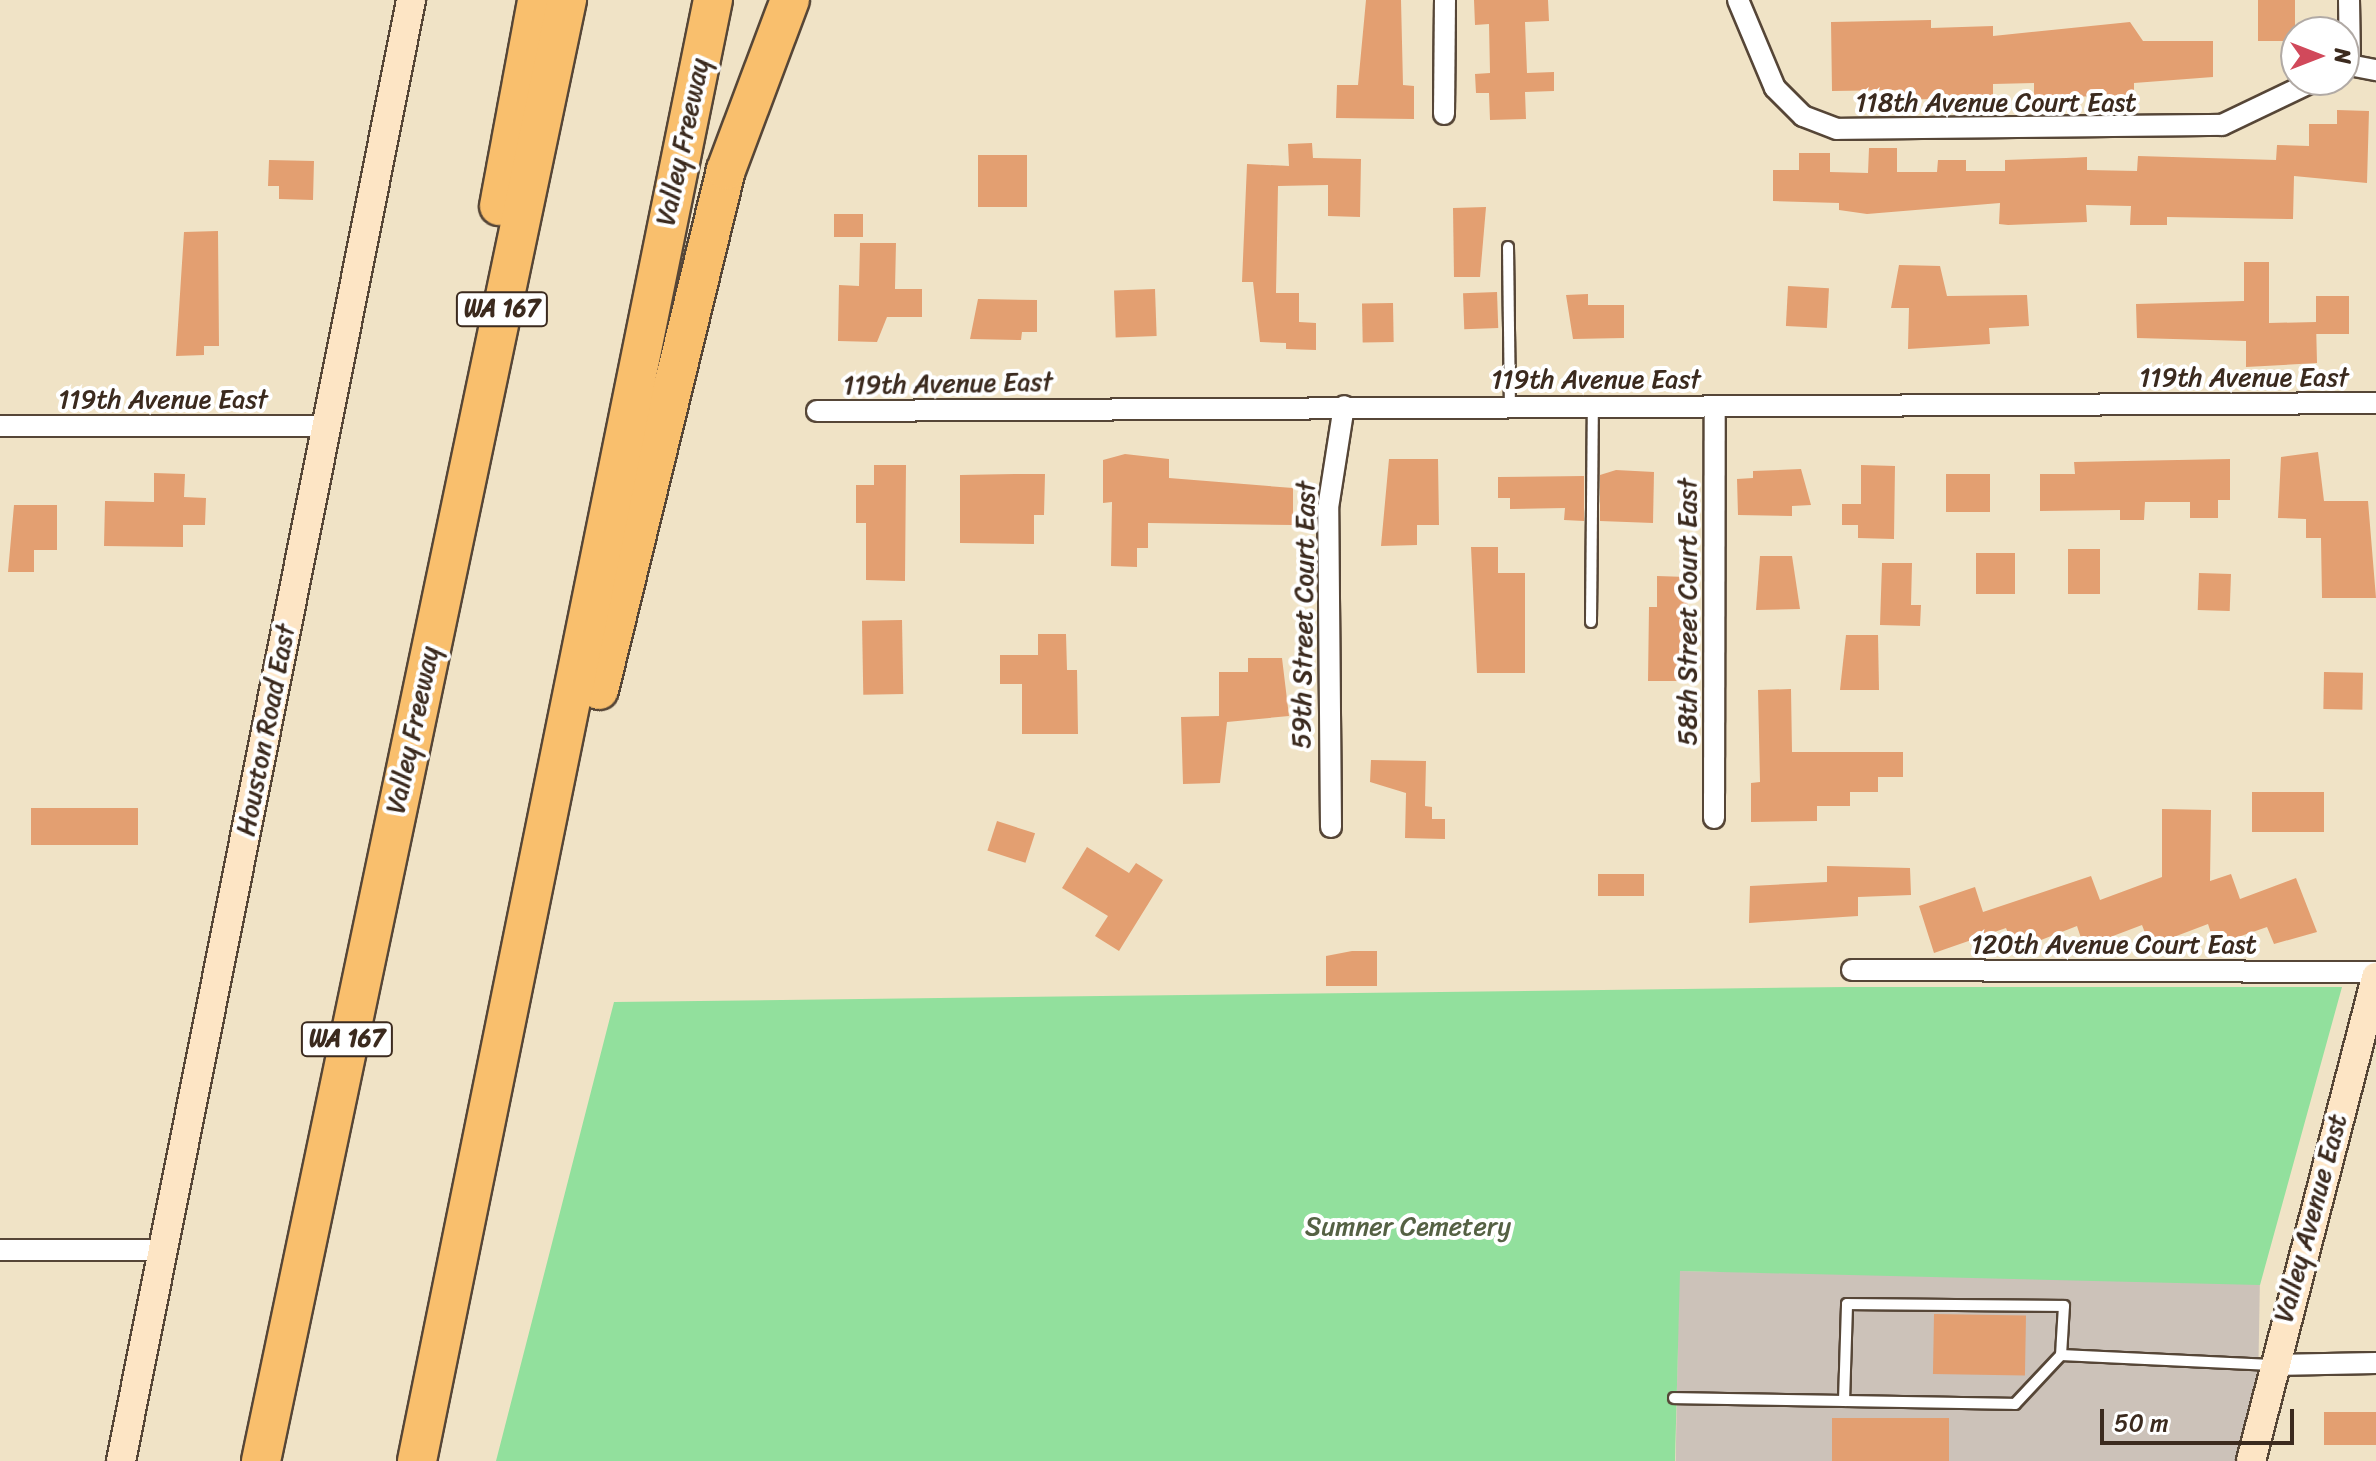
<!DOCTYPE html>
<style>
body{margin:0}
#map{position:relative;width:2376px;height:1461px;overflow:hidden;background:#f0e3c6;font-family:Sriracha,sans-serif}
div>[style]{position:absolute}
.industrial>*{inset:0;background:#ccc2b9;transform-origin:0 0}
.green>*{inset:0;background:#92e09d}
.building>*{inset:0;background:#e39f71;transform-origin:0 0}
.roads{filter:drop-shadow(2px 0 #564637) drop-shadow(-2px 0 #564637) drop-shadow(0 2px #564637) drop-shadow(0 -2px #564637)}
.lane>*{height:10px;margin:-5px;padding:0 5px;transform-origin:5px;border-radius:5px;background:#fff}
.street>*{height:20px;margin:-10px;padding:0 10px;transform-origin:10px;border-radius:10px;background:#fff}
.secondary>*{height:28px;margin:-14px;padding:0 14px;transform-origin:14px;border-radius:14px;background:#fde5c5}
.highway>*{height:38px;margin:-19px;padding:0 19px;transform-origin:19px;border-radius:19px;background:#f9bf6d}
span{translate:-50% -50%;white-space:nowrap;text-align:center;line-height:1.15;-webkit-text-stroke:8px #fff;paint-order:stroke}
.shield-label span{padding:2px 6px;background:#fff;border:2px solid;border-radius:6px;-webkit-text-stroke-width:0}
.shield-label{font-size:24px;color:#3b2a1e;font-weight:700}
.street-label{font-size:26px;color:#3b2a1e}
.park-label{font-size:26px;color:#556144}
.north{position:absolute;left:2280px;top:16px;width:80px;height:80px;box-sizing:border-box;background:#fff;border:2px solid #b1aaa5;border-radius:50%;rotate:90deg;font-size:22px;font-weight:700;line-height:32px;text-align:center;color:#3b2a1e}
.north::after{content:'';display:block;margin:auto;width:28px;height:36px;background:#d1495b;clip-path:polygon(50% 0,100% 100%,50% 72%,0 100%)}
.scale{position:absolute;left:2100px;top:1409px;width:194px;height:36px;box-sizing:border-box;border:4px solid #3b2a1e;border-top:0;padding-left:10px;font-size:24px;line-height:28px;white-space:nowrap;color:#3b2a1e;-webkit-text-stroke:6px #fff;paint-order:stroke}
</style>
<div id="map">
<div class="industrial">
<div style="left:1679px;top:1271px;width:581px;height:190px;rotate:1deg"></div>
</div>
<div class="green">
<div style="clip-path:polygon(1847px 987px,2342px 987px,2260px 1285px,1680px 1271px,1675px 1461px,496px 1461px,614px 1002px)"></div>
</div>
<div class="building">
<div style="clip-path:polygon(1366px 0,1401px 0,1403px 85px,1414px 86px,1414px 119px,1336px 118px,1337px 85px,1358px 85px)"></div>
<div style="clip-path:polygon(1474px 0,1548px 0,1549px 21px,1525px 22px,1527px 73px,1554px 72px,1554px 91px,1525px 92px,1526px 119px,1490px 120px,1489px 93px,1476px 93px,1475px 74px,1490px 73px,1489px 24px,1475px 25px)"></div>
<div style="left:2258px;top:0;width:37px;height:41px"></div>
<div style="clip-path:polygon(1931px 20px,1931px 28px,1993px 26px,1993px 36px,2130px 22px,2143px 41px,2213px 41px,2213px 77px,2134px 83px,2134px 95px,2067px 97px,2034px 98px,2034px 83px,1993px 84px,1993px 96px,1932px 99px,1900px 100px,1899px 90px,1832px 91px,1831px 22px)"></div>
<div style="clip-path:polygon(2337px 110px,2369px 111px,2367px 183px,2294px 176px,2293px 219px,2167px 217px,2167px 225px,2130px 225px,2131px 206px,2086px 205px,2087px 222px,2008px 225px,1999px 224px,2000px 203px,1867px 214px,1839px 210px,1839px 203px,1773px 201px,1773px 170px,1799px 170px,1799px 153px,1830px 153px,1830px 172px,1868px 173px,1869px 148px,1897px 148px,1897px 172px,1937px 172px,1938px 160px,1966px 160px,1966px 171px,2005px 171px,2005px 160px,2066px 158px,2087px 157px,2087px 170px,2137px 171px,2138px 156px,2276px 160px,2277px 145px,2309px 146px,2309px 124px,2337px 124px)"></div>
<div style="clip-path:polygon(1312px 143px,1313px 158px,1361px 159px,1360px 217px,1328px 216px,1328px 185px,1278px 186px,1276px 293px,1299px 293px,1299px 322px,1316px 323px,1316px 350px,1286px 349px,1286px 343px,1260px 342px,1253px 282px,1242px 282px,1247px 164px,1289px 166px,1288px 144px)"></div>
<div style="left:978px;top:155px;width:49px;height:52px"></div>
<div style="clip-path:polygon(269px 160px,314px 161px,313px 200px,279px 199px,279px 186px,268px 186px)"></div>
<div style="clip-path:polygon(1486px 207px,1480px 277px,1454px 277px,1453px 208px)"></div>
<div style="left:863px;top:214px;width:23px;height:29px;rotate:90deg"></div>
<div style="clip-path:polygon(218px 231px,219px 346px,204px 346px,204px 355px,176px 356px,184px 232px)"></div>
<div style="clip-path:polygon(860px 243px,896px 243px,895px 289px,922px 289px,922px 317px,887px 317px,877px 342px,838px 341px,839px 285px,859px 286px)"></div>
<div style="clip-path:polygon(2244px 262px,2269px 262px,2269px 323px,2316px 322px,2317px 363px,2246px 367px,2246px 341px,2137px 338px,2136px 304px,2244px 301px)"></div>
<div style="clip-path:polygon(1899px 265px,1940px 266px,1947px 296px,2027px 295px,2029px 326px,1989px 328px,1990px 344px,1908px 349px,1909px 308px,1891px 308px)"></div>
<div style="left:1788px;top:286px;width:41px;height:40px;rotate:3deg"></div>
<div style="left:1155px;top:289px;width:47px;height:41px;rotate:88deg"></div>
<div style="left:1497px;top:292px;width:36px;height:34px;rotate:88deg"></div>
<div style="clip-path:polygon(1588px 294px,1588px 305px,1624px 305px,1624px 338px,1573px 339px,1566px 295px)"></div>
<div style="left:2349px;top:296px;width:38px;height:33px;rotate:90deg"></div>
<div style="clip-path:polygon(978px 299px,1037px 300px,1037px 332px,1022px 332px,1021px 340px,970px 339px)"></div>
<div style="left:1393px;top:303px;width:39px;height:31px;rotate:89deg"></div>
<div style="clip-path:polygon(2318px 452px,2324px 501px,2368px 501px,2376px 598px,2322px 598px,2321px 538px,2306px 538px,2306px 519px,2278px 518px,2281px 457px)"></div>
<div style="clip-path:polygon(1125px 454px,1169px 459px,1169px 478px,1293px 488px,1293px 525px,1148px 523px,1148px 548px,1137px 548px,1137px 567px,1111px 566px,1112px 502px,1103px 503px,1103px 460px)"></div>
<div style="clip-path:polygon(1389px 459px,1438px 459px,1439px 525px,1417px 525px,1417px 545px,1381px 546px)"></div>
<div style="clip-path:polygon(2230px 459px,2230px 500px,2218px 500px,2218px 518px,2190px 518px,2190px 502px,2145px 502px,2144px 520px,2120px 520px,2120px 510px,2040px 511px,2040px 474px,2075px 474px,2074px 462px)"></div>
<div style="clip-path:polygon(874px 465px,906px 465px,905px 581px,866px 580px,866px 523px,856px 523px,856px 485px,874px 485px)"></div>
<div style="clip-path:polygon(1861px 465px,1895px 466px,1894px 539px,1858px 538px,1858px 525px,1842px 525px,1842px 504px,1861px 504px)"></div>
<div style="clip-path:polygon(1801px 469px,1811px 505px,1792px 506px,1792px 516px,1738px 515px,1737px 479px,1753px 478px,1753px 471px)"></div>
<div style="clip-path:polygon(1616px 470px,1654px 472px,1653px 523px,1600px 521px,1600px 475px)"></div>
<div style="clip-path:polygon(154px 473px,185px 474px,184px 497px,206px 498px,205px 525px,183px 525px,183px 547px,104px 546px,105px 501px,154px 502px)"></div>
<div style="clip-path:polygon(1015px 474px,1045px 474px,1044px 515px,1034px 515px,1034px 544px,960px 543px,960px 475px)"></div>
<div style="left:1990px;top:474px;width:38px;height:44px;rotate:90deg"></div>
<div style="clip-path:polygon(1584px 476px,1584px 521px,1564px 520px,1565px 508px,1510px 509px,1510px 498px,1498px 498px,1498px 477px)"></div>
<div style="clip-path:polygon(14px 505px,57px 505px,57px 550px,34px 550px,34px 572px,8px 572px)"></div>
<div style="clip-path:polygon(1471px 547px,1498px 547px,1498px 573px,1525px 573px,1525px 673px,1477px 673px)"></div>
<div style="left:2068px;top:549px;width:32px;height:45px"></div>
<div style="left:1976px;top:553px;width:39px;height:41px"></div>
<div style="clip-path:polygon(1760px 556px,1792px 556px,1800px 609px,1756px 610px)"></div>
<div style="clip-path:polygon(1882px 563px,1912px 563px,1911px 605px,1921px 605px,1920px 626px,1880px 625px)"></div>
<div style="left:2199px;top:573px;width:32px;height:37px;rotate:2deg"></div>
<div style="clip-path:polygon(1657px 576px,1687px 577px,1689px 681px,1648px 681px,1649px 607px,1657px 607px)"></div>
<div style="left:902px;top:620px;width:74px;height:40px;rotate:89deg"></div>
<div style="clip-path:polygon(1038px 634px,1066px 634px,1067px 670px,1077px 670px,1078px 734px,1022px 734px,1022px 684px,1000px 684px,1000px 655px,1038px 655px)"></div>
<div style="clip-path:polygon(1846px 635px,1878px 635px,1879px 690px,1840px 690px)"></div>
<div style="clip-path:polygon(1248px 658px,1282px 658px,1289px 716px,1227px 722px,1220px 783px,1183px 784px,1181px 717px,1219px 716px,1219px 672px,1248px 672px)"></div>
<div style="left:2324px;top:672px;width:39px;height:37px;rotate:1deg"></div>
<div style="clip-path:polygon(1791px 689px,1792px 752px,1903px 752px,1903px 777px,1878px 777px,1878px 792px,1850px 792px,1850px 806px,1817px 806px,1817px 821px,1751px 822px,1751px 783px,1760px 782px,1758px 690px)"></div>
<div style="clip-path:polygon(1371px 760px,1426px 761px,1425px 806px,1432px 807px,1432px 819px,1445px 819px,1445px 839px,1405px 838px,1406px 793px,1370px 782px)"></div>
<div style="left:2324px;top:792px;width:40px;height:72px;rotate:90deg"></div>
<div style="left:31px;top:808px;width:107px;height:37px"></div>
<div style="clip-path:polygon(2162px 809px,2211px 810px,2210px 881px,2231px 874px,2240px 899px,2296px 878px,2317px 932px,2274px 944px,2267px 927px,2215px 945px,2208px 924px,2150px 946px,2142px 925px,2084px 947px,2077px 926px,2015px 950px,2006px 928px,1934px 953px,1919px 906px,1975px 887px,1983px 912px,2091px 876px,2100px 900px,2162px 877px)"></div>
<div style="left:997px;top:821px;width:40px;height:31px;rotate:18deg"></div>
<div style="clip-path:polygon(1087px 847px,1129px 873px,1136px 863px,1163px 880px,1119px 951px,1095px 936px,1108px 916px,1062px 888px)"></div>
<div style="clip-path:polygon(1827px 866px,1910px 868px,1911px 895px,1858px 897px,1858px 916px,1749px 923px,1750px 886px,1827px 882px)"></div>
<div style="left:1644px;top:874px;width:22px;height:46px;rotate:90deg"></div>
<div style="clip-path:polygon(1352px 951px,1377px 951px,1377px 986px,1326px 986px,1326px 956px)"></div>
<div style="left:1934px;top:1314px;width:92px;height:60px;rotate:1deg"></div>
<div style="left:2376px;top:1412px;width:33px;height:52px;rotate:90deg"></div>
<div style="left:1832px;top:1418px;width:117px;height:43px"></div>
</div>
<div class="roads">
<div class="lane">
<div style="left:1508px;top:247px;width:159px;rotate:89.3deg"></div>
<div style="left:1591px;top:622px;width:216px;rotate:-89.5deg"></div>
<div style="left:1674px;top:1398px;width:341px;rotate:1deg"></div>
<div style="left:2015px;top:1404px;width:67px;rotate:-46.8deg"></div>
<div style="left:2061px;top:1355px;width:211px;rotate:2.7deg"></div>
<div style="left:1844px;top:1401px;width:97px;rotate:-88.2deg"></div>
<div style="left:1847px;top:1304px;width:217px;rotate:0.5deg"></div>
<div style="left:2064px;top:1306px;width:49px;rotate:93.5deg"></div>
</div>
<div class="street">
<div style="left:1738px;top:0;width:95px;rotate:67.2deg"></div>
<div style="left:1775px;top:88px;width:40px;rotate:45deg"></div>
<div style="left:1803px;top:116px;width:36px;rotate:21deg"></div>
<div style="left:1837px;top:129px;width:385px;rotate:-0.6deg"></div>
<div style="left:2222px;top:125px;width:104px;rotate:-25.6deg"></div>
<div style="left:2349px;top:0;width:61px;rotate:89.1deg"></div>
<div style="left:2344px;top:64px;width:33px;rotate:11deg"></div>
<div style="left:1444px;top:114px;width:114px;rotate:-89.5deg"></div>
<div style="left:817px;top:411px;width:1559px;rotate:-0.29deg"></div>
<div style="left:0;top:426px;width:326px"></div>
<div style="left:1714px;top:818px;width:412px;rotate:-89.9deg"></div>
<div style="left:1331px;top:827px;width:319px;rotate:-90.5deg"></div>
<div style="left:1328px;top:508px;width:103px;rotate:-81.1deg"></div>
<div style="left:1852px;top:970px;width:524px;rotate:0.22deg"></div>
<div style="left:0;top:1250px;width:163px"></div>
<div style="left:2274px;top:1365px;width:102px;rotate:-1.1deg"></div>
</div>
<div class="secondary">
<div style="left:121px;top:1461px;width:1490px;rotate:-78.77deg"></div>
<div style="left:2251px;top:1461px;width:500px;rotate:-75.5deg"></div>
</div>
<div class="highway">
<div style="left:499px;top:206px;width:209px;rotate:-79.5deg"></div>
<div style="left:599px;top:690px;width:535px;rotate:-76.28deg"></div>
<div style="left:726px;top:170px;width:182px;rotate:-69.4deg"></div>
<div style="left:261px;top:1461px;width:1493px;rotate:-78.17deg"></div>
<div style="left:417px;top:1461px;width:1491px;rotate:-78.55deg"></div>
</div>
</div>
<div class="shield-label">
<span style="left:502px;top:309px">WA 167</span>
<span style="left:347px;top:1039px">WA 167</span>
</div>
<div class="street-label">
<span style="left:1996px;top:103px">118th Avenue Court East</span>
<span style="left:683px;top:142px;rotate:-78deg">Valley Freeway</span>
<span style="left:2244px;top:378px">119th Avenue East</span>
<span style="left:1596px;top:380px">119th Avenue East</span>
<span style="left:948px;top:384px;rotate:-1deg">119th Avenue East</span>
<span style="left:163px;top:400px">119th Avenue East</span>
<span style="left:1688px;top:612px;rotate:-90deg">58th Street Court East</span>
<span style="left:1304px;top:615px;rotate:-89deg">59th Street Court East</span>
<span style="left:266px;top:730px;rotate:-79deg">Houston Road East</span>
<span style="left:413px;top:730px;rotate:-78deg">Valley Freeway</span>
<span style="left:2114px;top:945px">120th Avenue Court East</span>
<span style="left:2311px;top:1218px;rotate:-75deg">Valley Avenue East</span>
</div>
<div class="park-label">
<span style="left:1408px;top:1227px">Sumner Cemetery</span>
</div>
<div class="north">N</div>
<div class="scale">50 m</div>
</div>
